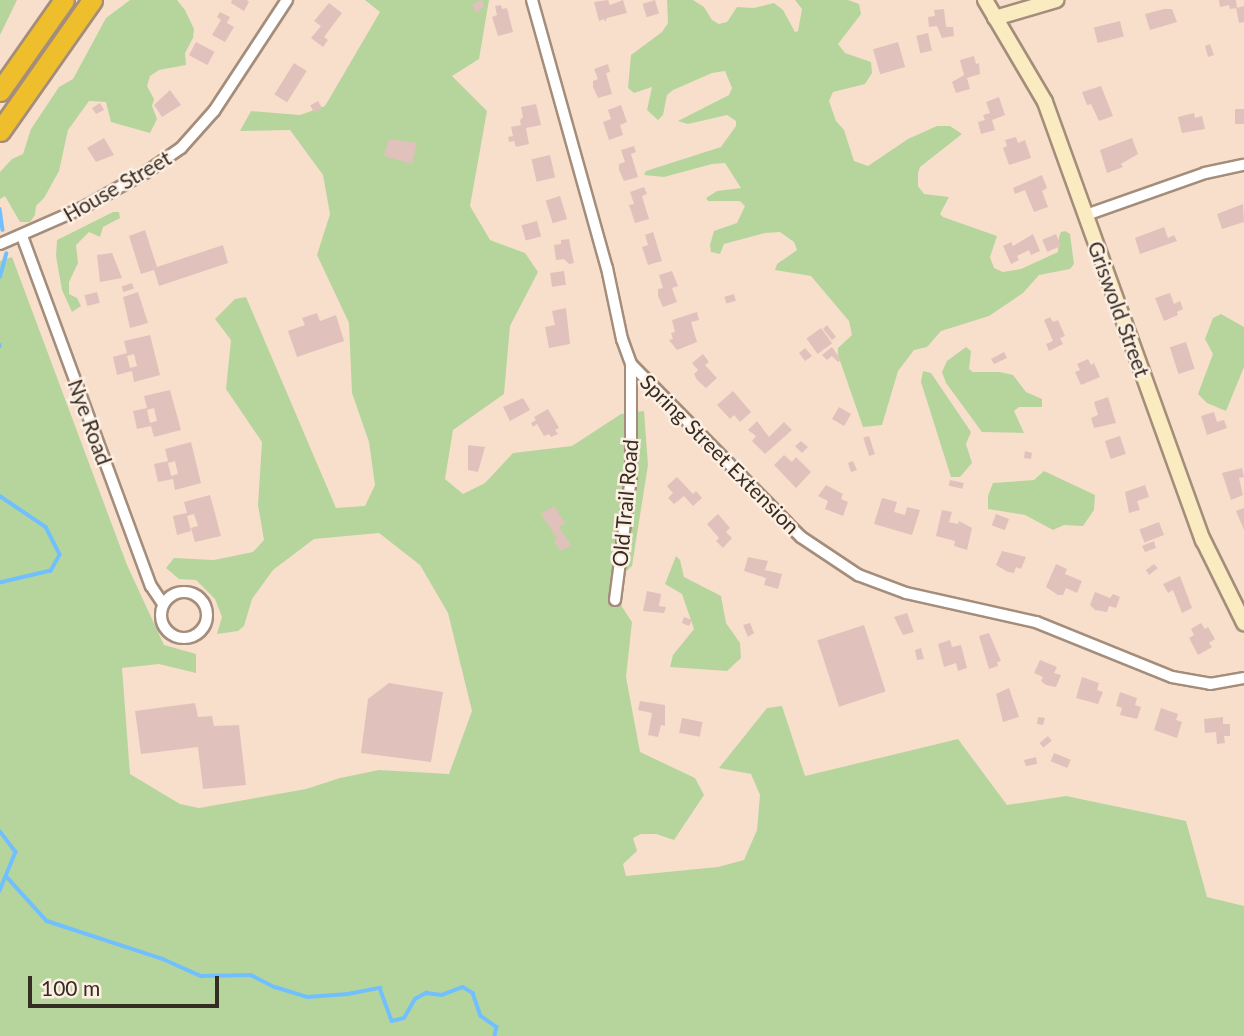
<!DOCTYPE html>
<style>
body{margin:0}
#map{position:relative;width:1244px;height:1036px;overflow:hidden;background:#f8dfcc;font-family:Lato,sans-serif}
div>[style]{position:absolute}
.green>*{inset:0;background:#b6d59d}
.stream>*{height:3.5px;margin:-1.75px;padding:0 1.75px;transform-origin:1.75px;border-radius:1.75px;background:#71c0fd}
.building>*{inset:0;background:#e1c1bb;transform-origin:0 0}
.roads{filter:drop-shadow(2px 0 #a48d7b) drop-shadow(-2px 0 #a48d7b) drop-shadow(0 2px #a48d7b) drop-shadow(0 -2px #a48d7b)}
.minor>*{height:10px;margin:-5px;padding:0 5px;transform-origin:5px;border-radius:5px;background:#fff}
.minor>.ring{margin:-5px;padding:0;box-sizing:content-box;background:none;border:10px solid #fff;border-radius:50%}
.secondary>*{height:14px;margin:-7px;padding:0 7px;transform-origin:7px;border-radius:7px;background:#faecc0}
.motorway>*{height:19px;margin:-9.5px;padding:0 9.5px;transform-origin:9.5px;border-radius:9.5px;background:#eebe2c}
span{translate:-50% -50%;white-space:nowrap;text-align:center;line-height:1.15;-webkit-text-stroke:5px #feefe3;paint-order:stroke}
.street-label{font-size:21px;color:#352c24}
.scale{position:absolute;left:28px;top:976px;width:191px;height:32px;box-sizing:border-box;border:4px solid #352c24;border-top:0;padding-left:9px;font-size:21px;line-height:24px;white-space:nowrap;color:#352c24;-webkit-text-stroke:5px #feefe3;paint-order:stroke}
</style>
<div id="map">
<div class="green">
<div style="clip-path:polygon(0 0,17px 0,0 35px)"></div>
<div style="clip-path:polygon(130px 0,177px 0,185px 10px,194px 29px,193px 38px,185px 53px,186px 65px,159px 70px,150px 76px,147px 86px,154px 99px,152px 106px,157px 119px,150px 133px,111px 122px,106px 102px,89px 101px,68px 130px,59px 171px,44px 198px,36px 206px,35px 215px,30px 222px,20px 222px,5px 196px,0 199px,0 172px,12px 159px,23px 154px,31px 129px,59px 87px,73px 79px,106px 18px)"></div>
<div style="clip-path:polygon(365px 0,489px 0,479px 59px,452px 76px,487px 111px,470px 206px,490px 240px,525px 253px,538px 272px,510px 326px,504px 394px,453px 430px,445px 479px,463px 494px,485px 483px,513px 453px,572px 446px,621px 414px,644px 411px,648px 465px,632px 566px,609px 587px,632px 622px,626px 677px,640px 752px,695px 778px,704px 795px,674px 840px,656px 834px,641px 834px,633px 838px,637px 851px,623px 864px,626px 876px,718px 867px,744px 860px,757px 830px,760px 795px,751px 774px,719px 768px,767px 708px,782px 706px,805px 776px,958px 739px,1007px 805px,1066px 796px,1186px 821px,1207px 897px,1244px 906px,1244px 1036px,0 1036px,0 261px,12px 257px,127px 565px,164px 645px,196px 654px,196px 673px,159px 664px,122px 668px,130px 774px,180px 804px,199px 808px,306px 789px,340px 778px,379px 770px,449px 774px,472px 711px,448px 613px,420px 565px,379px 533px,314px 539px,273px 570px,252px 599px,244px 626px,238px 631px,217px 634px,222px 617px,215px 599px,196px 580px,179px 579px,166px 568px,174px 558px,214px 560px,253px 552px,264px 540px,258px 505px,262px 442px,226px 389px,231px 340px,215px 319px,235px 299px,246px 297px,336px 508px,365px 506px,375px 485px,369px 442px,352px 393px,349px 323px,317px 255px,330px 214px,323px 175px,290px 130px,240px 131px,251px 111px,300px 115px,325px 106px,380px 12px)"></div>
<div style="clip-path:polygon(667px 0,693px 0,704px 7px,712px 20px,719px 24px,727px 22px,737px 7px,754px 8px,774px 3px,783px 10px,795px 32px,798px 31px,802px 9px,795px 0,848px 0,859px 4px,861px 14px,838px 44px,845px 53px,871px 62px,872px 73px,865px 84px,833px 92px,829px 101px,836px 121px,844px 130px,854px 161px,868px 166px,908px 139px,937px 126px,950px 126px,962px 134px,920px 167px,918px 173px,918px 186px,924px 194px,949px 197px,940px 214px,943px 217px,997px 236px,990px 257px,994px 268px,1003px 272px,1021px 269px,1058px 252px,1059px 237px,1061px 232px,1065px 231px,1070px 234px,1074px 264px,1070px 269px,1039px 275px,1023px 293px,989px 316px,941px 331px,927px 347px,914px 350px,898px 371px,882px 425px,863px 427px,838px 355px,838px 348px,852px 335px,849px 321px,811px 276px,775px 270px,777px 264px,797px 250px,794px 242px,780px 232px,765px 233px,724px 244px,720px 254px,711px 252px,710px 245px,714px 231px,737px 223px,745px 206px,740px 201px,708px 201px,706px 198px,717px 191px,741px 188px,725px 163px,712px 164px,664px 177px,644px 175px,646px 171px,721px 147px,736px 126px,736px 121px,727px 115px,688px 124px,678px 121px,729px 95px,732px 88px,725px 71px,712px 73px,673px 90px,667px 95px,663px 115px,658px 120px,647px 110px,652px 87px,634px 93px,628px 88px,631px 55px,662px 32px,668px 23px)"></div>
<div style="clip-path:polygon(113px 212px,119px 212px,120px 218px,103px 227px,100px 237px,89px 232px,76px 245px,78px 263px,69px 282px,69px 294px,77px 298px,81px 306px,72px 312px,62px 290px,56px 256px,57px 240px)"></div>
<div style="clip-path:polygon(1221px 314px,1244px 327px,1244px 367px,1226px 411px,1207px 403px,1198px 394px,1213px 354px,1205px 339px,1213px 318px)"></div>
<div style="clip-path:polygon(966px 347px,971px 351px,969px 369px,973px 372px,1000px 372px,1013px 375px,1026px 392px,1042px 399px,1042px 407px,1019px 407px,1014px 411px,1024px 433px,982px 432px,946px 383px,942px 372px,947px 361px)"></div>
<div style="clip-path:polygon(923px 371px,931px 373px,971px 432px,966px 444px,972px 463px,960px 477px,951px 477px,921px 382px)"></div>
<div style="clip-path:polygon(1044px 471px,1095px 495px,1094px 510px,1083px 526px,1064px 525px,1053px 530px,1025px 515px,988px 509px,988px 496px,993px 483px,1034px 480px)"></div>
<div style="clip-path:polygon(676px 556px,680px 560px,684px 577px,721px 596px,726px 623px,740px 643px,741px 658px,727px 671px,670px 667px,673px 655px,694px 629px,682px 594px,665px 584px)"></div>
</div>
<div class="stream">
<div style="left:0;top:209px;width:21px;rotate:82deg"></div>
<div style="left:0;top:277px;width:24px;rotate:-75deg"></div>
<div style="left:0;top:345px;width:1px;rotate:90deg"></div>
<div style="left:0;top:496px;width:55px;rotate:34deg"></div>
<div style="left:46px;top:527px;width:31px;rotate:63deg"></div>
<div style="left:60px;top:555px;width:18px;rotate:119deg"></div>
<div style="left:51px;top:571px;width:52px;rotate:166.8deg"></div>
<div style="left:0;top:831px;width:26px;rotate:53deg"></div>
<div style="left:16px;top:852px;width:42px;rotate:112.3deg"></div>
<div style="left:6px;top:876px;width:61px;rotate:47.7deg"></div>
<div style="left:47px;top:921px;width:122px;rotate:18.1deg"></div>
<div style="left:163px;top:959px;width:42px;rotate:24.1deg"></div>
<div style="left:201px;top:976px;width:50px;rotate:-1.1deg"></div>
<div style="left:251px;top:975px;width:27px;rotate:27deg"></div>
<div style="left:275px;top:987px;width:34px;rotate:17deg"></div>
<div style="left:307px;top:997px;width:41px;rotate:-4.2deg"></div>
<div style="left:348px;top:994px;width:33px;rotate:-11deg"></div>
<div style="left:380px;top:988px;width:35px;rotate:70deg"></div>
<div style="left:392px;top:1021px;width:12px;rotate:-14deg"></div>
<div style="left:404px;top:1018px;width:22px;rotate:-60deg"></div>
<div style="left:415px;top:999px;width:13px;rotate:-29deg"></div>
<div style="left:426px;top:993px;width:16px;rotate:7deg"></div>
<div style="left:442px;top:995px;width:22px;rotate:-21deg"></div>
<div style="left:463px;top:987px;width:12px;rotate:31deg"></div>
<div style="left:473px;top:993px;width:24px;rotate:71deg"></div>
<div style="left:481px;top:1016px;width:19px;rotate:35deg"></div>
<div style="left:497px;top:1027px;width:9px;rotate:103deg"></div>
</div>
<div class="building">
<div style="clip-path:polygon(232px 0,247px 0,249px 2px,244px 11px,231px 3px)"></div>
<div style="clip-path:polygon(482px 0,484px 6px,476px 13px,472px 4px)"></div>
<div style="clip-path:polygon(608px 0,610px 5px,623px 0,627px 13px,607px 18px,605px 22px,604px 19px,599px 21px,594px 2px)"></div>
<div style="left:655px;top:0;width:14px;height:13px;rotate:73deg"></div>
<div style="clip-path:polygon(1219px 0,1236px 0,1237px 8px,1230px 9px,1229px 5px,1220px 7px)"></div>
<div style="clip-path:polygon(329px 3px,342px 13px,324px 37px,328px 40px,323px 47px,311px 38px,321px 26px,314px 21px)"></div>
<div style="clip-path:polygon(501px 5px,502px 9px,507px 8px,513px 32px,498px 36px,492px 17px,497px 15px,495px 6px)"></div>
<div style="clip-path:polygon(1244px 6px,1244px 22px,1239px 23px,1236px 8px)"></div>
<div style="clip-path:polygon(944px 9px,946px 27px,953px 27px,954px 36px,942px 38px,937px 26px,929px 27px,928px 17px,935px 16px,934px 10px)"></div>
<div style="clip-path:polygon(1164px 9px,1172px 9px,1177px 22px,1150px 30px,1145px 14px)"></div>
<div style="clip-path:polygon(220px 12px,230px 17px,227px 23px,234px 27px,225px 42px,212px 35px,221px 20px,217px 17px)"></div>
<div style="left:1120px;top:21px;width:16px;height:27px;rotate:76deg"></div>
<div style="left:928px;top:33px;width:18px;height:12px;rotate:77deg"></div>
<div style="left:196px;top:42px;width:21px;height:15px;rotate:28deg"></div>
<div style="left:898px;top:42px;width:26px;height:26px;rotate:74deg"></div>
<div style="clip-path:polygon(1210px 44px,1214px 55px,1208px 57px,1205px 46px)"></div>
<div style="clip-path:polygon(974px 56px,976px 64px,979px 63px,980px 74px,967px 78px,970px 89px,956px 93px,952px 82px,964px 75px,960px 60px)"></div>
<div style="left:294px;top:63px;width:15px;height:37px;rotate:32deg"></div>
<div style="clip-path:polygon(608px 64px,610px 72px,606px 73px,612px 94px,598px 98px,593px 87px,593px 81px,598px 79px,594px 69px)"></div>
<div style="clip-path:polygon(1101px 86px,1113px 116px,1099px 121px,1091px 104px,1087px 105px,1082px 92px)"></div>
<div style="clip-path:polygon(170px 90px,181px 105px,162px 117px,154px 105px)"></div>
<div style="clip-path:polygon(999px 97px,1005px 115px,992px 120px,995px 130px,981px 134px,978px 122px,985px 120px,983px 115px,990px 113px,986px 102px)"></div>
<div style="left:318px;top:101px;width:8px;height:9px;rotate:60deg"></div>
<div style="clip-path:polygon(100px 103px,104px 110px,96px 114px,92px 108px)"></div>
<div style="clip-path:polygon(536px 104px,541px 125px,526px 128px,529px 144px,516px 147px,514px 141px,509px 142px,508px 137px,513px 136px,511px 127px,521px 125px,520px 120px,523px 117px,521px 107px)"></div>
<div style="clip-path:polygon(621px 105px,627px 122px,620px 125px,623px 135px,609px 140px,603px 122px,611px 119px,608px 110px)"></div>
<div style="left:1235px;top:109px;width:9px;height:15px"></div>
<div style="clip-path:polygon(1194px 113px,1195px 118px,1202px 116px,1205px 129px,1182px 133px,1178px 117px)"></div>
<div style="clip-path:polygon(1016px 137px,1018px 143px,1025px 140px,1031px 158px,1009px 165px,1003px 148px,1007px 146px,1005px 140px)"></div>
<div style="clip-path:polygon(104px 138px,114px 155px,96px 162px,87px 148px)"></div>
<div style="clip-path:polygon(1132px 138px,1138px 154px,1121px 164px,1123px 167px,1107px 173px,1100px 150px)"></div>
<div style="clip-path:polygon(389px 139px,417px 143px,412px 164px,384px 156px)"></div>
<div style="clip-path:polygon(634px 146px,636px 152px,631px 154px,638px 177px,624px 181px,619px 170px,619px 164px,625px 162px,621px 150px)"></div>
<div style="left:550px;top:155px;width:23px;height:19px;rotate:77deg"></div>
<div style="clip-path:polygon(1042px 175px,1047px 188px,1042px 191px,1048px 207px,1034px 212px,1025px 190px,1015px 194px,1013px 188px)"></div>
<div style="clip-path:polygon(644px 187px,647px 194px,642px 196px,649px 219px,635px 223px,629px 205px,634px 204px,630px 192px)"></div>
<div style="left:560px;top:196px;width:24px;height:15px;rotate:73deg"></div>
<div style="clip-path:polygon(1243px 204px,1244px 222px,1222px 229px,1217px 214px)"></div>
<div style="left:537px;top:221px;width:16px;height:16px;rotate:75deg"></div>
<div style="clip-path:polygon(1164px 227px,1168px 238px,1174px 235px,1177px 241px,1140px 254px,1135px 238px)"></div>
<div style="clip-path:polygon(145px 230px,157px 267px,223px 245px,228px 263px,159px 286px,154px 270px,141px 274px,129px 236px)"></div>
<div style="clip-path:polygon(653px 232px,662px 261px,648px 265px,642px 247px,648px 245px,645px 235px)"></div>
<div style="clip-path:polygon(1033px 234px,1040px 251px,1031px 255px,1029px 250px,1017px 256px,1019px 260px,1011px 264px,1003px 246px,1011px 242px,1013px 246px)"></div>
<div style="left:1056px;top:234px;width:13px;height:15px;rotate:67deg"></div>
<div style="clip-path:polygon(569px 239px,574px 263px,569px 264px,564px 259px,556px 260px,554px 245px,561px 244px,561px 240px)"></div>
<div style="clip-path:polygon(112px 253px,122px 278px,100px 282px,97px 255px)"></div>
<div style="left:564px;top:271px;width:14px;height:14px;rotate:82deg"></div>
<div style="clip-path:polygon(672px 271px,678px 286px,672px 288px,677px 302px,663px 307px,658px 296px,658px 289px,663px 288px,659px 275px)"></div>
<div style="left:132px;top:283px;width:6px;height:11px;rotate:72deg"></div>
<div style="left:97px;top:292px;width:11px;height:13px;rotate:75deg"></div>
<div style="clip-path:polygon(138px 292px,148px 323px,130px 328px,123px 297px)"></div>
<div style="clip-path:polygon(1170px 293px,1174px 304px,1180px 301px,1183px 309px,1177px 312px,1178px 315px,1164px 321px,1155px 298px)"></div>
<div style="left:734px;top:294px;width:7px;height:10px;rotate:74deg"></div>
<div style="clip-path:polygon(566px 308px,570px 344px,549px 348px,545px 327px,555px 325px,552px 311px)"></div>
<div style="clip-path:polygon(697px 312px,699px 320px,691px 322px,697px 342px,677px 350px,669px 340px,673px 339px,671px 333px,675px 332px,672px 320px)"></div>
<div style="clip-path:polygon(317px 313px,320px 321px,336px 315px,344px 341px,297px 357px,288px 331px,305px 325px,302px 318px)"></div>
<div style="clip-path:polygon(1050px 317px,1053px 322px,1058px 320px,1065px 336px,1060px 338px,1063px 344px,1049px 351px,1046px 344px,1053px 341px,1044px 320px)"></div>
<div style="clip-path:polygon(827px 325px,836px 337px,832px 340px,823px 329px)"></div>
<div style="left:821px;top:328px;width:19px;height:18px;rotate:54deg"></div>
<div style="clip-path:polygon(evenodd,150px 335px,160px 375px,134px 382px,132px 371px,117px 375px,113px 357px,127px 353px,124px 341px,150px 335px,134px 354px,137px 366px,130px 368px,127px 356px,134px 354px)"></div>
<div style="left:1186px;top:342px;width:28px;height:17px;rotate:72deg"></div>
<div style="clip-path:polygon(832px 347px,841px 360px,838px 362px,832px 356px,827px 360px,822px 355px)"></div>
<div style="clip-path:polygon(805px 348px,812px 356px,805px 361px,799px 353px)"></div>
<div style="clip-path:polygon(1004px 352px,1007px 358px,994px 364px,991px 359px)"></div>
<div style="clip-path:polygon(703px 354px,709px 362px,705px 365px,717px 378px,706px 388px,697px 380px,694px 374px,698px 370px,692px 363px)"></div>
<div style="clip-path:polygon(1088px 359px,1091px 365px,1094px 363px,1100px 377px,1081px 385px,1075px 372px,1080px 370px,1077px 364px)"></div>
<div style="clip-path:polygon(evenodd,170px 390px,181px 430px,154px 437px,151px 426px,137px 429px,133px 411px,147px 408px,144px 396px,170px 390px,154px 408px,157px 421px,150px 423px,147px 410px,154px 408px)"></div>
<div style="clip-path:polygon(733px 391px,751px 412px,740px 422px,734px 415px,730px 419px,717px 405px)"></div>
<div style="clip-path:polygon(1108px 397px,1116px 423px,1094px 428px,1091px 418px,1098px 415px,1094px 402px)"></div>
<div style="clip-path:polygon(523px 398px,530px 410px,510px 421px,503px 407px)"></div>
<div style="left:839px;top:407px;width:14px;height:14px;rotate:30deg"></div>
<div style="clip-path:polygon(548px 409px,559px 428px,555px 430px,558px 434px,551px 437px,549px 434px,544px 436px,537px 424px,533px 427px,531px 423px,536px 420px,534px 417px)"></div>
<div style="clip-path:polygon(1214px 412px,1217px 422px,1224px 420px,1227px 428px,1207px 435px,1201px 416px)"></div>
<div style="clip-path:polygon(757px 421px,769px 437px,784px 422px,792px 430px,765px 454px,752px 441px,756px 436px,748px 430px)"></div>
<div style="left:869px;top:436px;width:19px;height:6px;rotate:72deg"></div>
<div style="left:1120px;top:436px;width:19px;height:16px;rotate:72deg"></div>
<div style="clip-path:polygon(801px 441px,808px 447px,802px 453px,795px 446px)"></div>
<div style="clip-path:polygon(evenodd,191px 442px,201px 483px,175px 490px,173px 479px,158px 482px,154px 464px,168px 461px,165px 449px,191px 442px,175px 461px,178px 474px,171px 476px,168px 463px,175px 461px)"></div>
<div style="clip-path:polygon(468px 445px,485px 447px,478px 472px,468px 470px)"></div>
<div style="clip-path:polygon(1025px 451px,1032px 453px,1031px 459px,1024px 458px)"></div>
<div style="clip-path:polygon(784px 455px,792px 462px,796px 457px,811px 472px,796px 488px,774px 465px)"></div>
<div style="clip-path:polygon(853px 461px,857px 470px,851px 472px,848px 463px)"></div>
<div style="clip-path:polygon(1242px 468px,1244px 477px,1239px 478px,1243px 495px,1231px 500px,1222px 473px)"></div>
<div style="clip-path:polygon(677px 477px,693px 494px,696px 491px,702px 498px,693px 506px,684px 496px,674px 504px,668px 498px,673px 493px,667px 486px)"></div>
<div style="left:950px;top:480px;width:14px;height:6px;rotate:12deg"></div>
<div style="clip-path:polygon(826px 485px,843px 494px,841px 499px,848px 502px,843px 516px,825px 509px,828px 501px,818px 496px)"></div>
<div style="clip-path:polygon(1145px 485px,1149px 497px,1137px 501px,1140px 510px,1129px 513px,1125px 492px)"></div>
<div style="clip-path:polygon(210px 495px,221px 536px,195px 542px,191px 528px,198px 526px,194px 514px,187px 516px,191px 531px,177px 535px,173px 516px,187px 513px,184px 502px)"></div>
<div style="clip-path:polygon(882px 498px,897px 502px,894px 512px,905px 515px,907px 507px,920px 510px,912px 535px,874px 524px)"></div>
<div style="clip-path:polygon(554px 506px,565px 523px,559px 527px,571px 545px,561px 551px,554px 541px,557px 538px,541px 514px)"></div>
<div style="clip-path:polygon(1244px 508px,1244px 530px,1236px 511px)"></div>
<div style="clip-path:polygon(942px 510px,952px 512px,949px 522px,958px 524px,959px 521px,972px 528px,967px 550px,954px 546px,955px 541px,936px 536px)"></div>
<div style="clip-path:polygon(718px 514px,730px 528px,726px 532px,732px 538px,723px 548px,716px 541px,719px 538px,707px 524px)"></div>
<div style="left:996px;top:514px;width:14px;height:12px;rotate:21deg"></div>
<div style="left:1159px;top:522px;width:14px;height:21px;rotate:69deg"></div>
<div style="clip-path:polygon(1154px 541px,1156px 548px,1145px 552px,1142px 546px)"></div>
<div style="clip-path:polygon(1002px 551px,1026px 557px,1021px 569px,1016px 567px,1014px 573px,1008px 572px,996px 565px)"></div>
<div style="clip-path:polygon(748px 557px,768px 561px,765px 570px,782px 574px,778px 589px,764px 585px,766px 578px,744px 571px)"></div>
<div style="clip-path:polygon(1056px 564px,1067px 569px,1065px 574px,1082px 581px,1077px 593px,1066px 588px,1063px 595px,1058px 595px,1046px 587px)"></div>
<div style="clip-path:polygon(1154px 564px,1158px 568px,1149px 575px,1146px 570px)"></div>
<div style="clip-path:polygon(1180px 576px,1192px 608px,1182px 613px,1173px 590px,1168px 593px,1163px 584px)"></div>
<div style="clip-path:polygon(647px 591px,661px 594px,659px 606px,666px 607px,664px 613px,643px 611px)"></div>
<div style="clip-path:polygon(1095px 592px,1110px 598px,1113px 594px,1120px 597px,1116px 608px,1109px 606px,1107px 612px,1095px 610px,1090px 605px)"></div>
<div style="clip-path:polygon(907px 613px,914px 632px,903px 635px,894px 617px)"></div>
<div style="clip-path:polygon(684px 617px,692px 620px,689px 626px,682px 623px)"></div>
<div style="clip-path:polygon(750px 623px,754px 633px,748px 637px,743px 625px)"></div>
<div style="clip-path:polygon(1201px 623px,1205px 629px,1208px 627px,1215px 639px,1209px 643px,1212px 647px,1198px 655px,1189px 638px,1194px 635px,1191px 629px)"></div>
<div style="left:864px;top:625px;width:70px;height:49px;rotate:72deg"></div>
<div style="clip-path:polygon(989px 633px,1001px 661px,997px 662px,998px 666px,989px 669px,979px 636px)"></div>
<div style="clip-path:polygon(950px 640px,952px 647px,961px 645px,967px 668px,958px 671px,956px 663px,944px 667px,938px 644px)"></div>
<div style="clip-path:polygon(921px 648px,924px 659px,917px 660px,915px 650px)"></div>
<div style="clip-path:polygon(1040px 660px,1057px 667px,1054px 673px,1061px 675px,1056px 687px,1046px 685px,1041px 681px,1043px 677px,1034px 673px)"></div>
<div style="clip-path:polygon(1082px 677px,1099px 683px,1097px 690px,1103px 692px,1098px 704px,1076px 698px)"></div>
<div style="clip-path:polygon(389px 683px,443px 692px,431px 762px,361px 753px,368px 699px)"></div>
<div style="clip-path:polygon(1009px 688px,1019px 717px,1003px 722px,996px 694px)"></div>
<div style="clip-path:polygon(1120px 692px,1137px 698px,1135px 705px,1141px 707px,1137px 719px,1120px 715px,1122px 708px,1116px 706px)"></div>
<div style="clip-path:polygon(640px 701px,665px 705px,665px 726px,661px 725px,658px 737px,648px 735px,652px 713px,638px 710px)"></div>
<div style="clip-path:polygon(195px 703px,198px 717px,212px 716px,214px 726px,239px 725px,246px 785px,203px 789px,198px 747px,141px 754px,135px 711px)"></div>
<div style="clip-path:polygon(1161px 708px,1178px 714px,1176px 720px,1182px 722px,1177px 738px,1154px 730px)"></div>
<div style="clip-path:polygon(1038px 717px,1045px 718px,1043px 725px,1037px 724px)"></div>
<div style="clip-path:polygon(1223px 717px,1223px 724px,1230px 724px,1230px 736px,1224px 736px,1225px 743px,1217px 744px,1216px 732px,1205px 733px,1204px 719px)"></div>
<div style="left:682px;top:718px;width:21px;height:15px;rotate:11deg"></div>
<div style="left:1048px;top:736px;width:6px;height:11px;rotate:51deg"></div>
<div style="left:1054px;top:753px;width:18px;height:9px;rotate:22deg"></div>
<div style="clip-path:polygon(1036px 757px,1037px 764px,1026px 766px,1024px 760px)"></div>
</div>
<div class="roads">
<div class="minor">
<div style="left:532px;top:0;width:278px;rotate:74.4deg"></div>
<div style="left:607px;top:268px;width:73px;rotate:78.1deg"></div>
<div style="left:622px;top:339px;width:27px;rotate:70deg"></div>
<div style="left:631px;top:364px;width:223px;rotate:45.5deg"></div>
<div style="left:787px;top:523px;width:20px;rotate:45deg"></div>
<div style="left:801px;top:537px;width:69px;rotate:33.7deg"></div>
<div style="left:858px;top:575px;width:51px;rotate:20.6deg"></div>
<div style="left:906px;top:593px;width:133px;rotate:12.6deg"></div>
<div style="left:1036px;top:622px;width:147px;rotate:22deg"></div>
<div style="left:1172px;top:677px;width:39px;rotate:10deg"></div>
<div style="left:1210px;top:684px;width:35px;rotate:-10deg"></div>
<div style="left:1086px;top:215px;width:126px;rotate:-19.4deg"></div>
<div style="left:1205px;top:173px;width:40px;rotate:-12deg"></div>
<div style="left:22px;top:236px;width:373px;rotate:69.8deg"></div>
<div style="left:151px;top:586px;width:22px;rotate:56deg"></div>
<div style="left:0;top:244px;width:90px;rotate:-23.7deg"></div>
<div style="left:82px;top:208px;width:72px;rotate:-29.1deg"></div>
<div style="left:145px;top:173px;width:44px;rotate:-34.8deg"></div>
<div style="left:181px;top:148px;width:50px;rotate:-48.3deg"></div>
<div style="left:214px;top:111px;width:133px;rotate:-56.7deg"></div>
<div class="ring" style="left:161px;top:592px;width:36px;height:36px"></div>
<div style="left:615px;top:600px;width:125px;rotate:-82.6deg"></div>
<div style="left:631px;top:476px;width:112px;rotate:-90deg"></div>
</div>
<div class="secondary">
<div style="left:985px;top:0;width:118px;rotate:59.5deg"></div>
<div style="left:1045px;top:102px;width:466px;rotate:70.2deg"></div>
<div style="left:1203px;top:540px;width:93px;rotate:63.7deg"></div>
<div style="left:995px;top:18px;width:64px;rotate:-16.4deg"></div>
</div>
<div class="motorway">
<div style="left:0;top:91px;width:111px;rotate:-54.9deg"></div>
<div style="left:0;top:131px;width:160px;rotate:-54.9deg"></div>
</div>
</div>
<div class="street-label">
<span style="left:117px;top:186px;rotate:-30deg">House Street</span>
<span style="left:1119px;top:309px;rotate:70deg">Griswold Street</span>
<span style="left:90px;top:422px;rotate:70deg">Nye Road</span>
<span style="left:720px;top:454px;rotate:45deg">Spring Street Extension</span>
<span style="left:625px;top:503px;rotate:-85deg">Old Trail Road</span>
</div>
<div class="scale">100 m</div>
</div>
